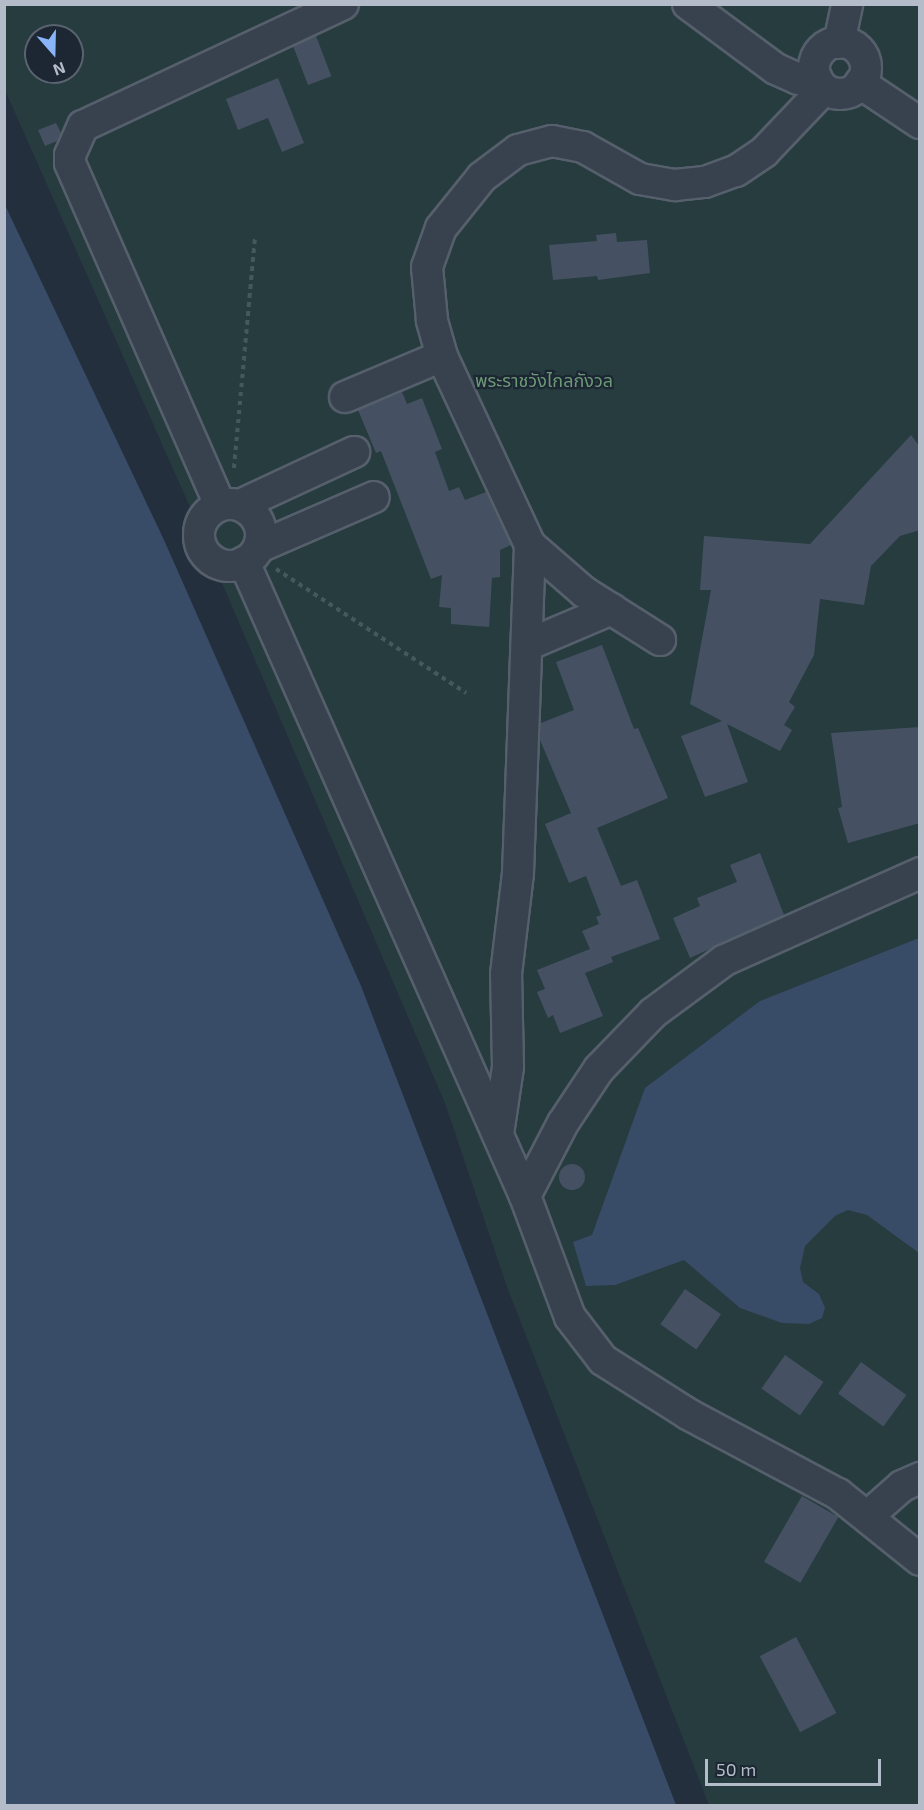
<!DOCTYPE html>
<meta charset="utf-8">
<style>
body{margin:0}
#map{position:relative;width:924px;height:1810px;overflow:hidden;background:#242f3e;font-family:"Exo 2","Noto Sans Thai",sans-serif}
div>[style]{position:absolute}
.green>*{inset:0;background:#263c3f}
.water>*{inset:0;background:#394c67}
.building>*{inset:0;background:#455162;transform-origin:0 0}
.round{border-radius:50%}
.path>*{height:4px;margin-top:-2px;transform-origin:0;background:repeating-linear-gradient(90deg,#44595c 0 4.5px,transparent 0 9px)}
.roads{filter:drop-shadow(2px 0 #565f6c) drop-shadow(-2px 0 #565f6c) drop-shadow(0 2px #565f6c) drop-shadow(0 -2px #565f6c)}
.minor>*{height:30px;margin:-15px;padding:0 15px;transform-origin:15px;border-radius:15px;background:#38414e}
.minor>.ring{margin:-15px;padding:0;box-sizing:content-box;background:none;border:30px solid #38414e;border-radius:50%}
span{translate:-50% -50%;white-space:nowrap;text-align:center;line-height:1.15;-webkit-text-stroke:4.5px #1d2633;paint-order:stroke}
.park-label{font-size:18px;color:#6b9a76}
.frame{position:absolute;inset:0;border:6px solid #b4bcc9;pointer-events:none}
.north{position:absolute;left:24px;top:24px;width:60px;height:60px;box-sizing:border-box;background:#1d2633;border:2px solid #59626f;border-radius:50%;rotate:160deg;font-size:16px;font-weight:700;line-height:24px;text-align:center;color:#b4bcc9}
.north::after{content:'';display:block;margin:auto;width:21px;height:27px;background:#8ab4f8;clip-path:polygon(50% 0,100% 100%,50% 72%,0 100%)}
.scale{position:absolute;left:705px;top:1759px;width:176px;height:27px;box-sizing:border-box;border:3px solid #b4bcc9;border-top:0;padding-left:8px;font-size:18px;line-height:21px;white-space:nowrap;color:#b4bcc9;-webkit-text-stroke:4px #1d2633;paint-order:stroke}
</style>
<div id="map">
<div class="green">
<div style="clip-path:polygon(evenodd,4px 5px,919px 5px,919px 1805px,709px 1805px,507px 1287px,445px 1103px,219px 576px,200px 562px,192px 546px,189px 532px,193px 514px,5px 90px,4px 5px,36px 36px,72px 36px,72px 72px,36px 72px,36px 36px)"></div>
</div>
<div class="water">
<div style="clip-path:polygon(4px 203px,164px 540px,361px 986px,676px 1805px,5px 1805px)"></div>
<div style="clip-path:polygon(919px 938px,919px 1253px,867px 1215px,848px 1210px,835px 1216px,805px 1246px,800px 1268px,803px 1282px,819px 1294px,825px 1308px,822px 1318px,809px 1324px,782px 1323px,740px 1308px,684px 1260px,615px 1285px,586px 1286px,573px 1242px,592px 1235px,645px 1088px,760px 1001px)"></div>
</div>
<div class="building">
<div style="left:316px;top:36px;width:43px;height:25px;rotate:69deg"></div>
<div style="clip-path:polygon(278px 78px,304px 143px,282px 152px,268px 118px,238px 130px,226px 99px)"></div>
<div style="clip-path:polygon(56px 123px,61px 133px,57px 141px,45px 146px,38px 130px)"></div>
<div style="clip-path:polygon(616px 233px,617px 242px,647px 240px,650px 273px,598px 280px,597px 276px,553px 280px,549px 245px,597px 241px,596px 235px)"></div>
<div style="clip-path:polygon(402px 392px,407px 404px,422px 398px,442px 449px,435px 452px,449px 491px,459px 487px,465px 500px,486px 492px,511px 545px,500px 550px,500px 577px,492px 578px,489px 627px,451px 624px,451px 608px,439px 607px,442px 575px,431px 579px,381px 451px,376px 453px,358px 410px)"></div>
<div style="clip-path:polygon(911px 435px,920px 447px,920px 530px,900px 536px,871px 566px,864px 605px,820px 599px,814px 655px,789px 702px,795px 707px,784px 725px,792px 730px,780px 751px,727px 724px,748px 782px,705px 797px,681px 736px,722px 721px,690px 704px,711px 590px,700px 590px,704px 536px,810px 544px)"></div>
<div style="clip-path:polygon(602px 645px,634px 729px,638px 728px,668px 798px,597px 828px,621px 886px,637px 880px,660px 939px,611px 957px,613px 962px,585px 973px,603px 1016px,560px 1033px,553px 1015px,548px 1018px,537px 992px,545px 989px,537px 970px,590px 949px,582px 931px,599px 924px,596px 917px,601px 915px,586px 876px,569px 883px,545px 824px,571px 813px,540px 740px,541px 723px,574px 710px,556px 662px)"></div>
<div style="clip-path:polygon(920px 727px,920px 823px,848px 843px,838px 808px,842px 807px,831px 733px)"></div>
<div style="clip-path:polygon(760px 853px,784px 915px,690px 958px,673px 918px,700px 906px,697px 898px,737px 882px,730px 865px)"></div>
<div class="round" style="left:559px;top:1164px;width:26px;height:26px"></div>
<div style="left:685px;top:1289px;width:44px;height:43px;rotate:35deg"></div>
<div style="left:785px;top:1355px;width:47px;height:41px;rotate:35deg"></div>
<div style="left:861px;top:1362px;width:56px;height:39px;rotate:36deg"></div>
<div style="left:802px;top:1496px;width:42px;height:76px;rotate:30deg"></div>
<div style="left:796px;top:1637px;width:86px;height:41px;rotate:62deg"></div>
</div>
<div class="path">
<div style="left:234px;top:468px;width:233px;rotate:-84.8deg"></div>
<div style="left:276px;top:569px;width:227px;rotate:33.1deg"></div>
</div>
<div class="roads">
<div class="minor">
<div style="left:688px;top:4px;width:109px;rotate:36.5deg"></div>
<div style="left:776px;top:69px;width:24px;rotate:24deg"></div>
<div style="left:798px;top:79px;width:19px"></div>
<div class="ring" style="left:814px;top:42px;width:22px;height:22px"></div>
<div style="left:839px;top:43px;width:40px;rotate:-78deg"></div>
<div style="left:860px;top:83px;width:72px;rotate:33.7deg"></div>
<div style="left:345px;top:397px;width:105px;rotate:-22.9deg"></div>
<div class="ring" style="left:199px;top:504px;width:32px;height:32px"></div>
<div style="left:220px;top:505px;width:373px;rotate:-113.7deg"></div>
<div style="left:70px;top:163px;width:8px;rotate:-90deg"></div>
<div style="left:70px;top:155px;width:32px;rotate:-66deg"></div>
<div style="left:83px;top:126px;width:287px;rotate:-25.1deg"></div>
<div style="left:240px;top:505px;width:126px;rotate:-24.9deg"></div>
<div style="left:530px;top:545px;width:72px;rotate:41deg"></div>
<div style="left:584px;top:592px;width:90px;rotate:32.3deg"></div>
<div style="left:259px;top:547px;width:125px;rotate:-23.5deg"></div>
<div style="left:244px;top:562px;width:693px;rotate:66.1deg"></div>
<div style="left:525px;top:1196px;width:129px;rotate:69.6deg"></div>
<div style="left:570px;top:1317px;width:54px;rotate:52.5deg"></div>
<div style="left:603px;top:1360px;width:101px;rotate:32.4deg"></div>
<div style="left:688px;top:1414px;width:170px;rotate:28.1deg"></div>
<div style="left:838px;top:1494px;width:105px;rotate:38.8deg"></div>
<div style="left:527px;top:645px;width:92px;rotate:-23deg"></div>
<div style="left:498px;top:1134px;width:68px;rotate:-81.5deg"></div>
<div style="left:508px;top:1067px;width:93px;rotate:-91.2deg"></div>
<div style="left:506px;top:974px;width:102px;rotate:-83.2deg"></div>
<div style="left:518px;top:873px;width:328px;rotate:-87.9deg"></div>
<div style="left:530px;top:545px;width:208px;rotate:-115deg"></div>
<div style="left:442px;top:356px;width:37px;rotate:-106deg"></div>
<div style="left:432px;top:320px;width:53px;rotate:-95.4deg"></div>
<div style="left:427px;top:267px;width:41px;rotate:-70.3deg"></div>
<div style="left:441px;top:228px;width:65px;rotate:-51.2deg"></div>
<div style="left:482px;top:177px;width:45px;rotate:-36.9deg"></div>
<div style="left:518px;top:150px;width:35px;rotate:-15deg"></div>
<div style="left:552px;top:141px;width:32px;rotate:11deg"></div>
<div style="left:583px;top:147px;width:65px;rotate:29.3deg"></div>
<div style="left:640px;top:179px;width:36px;rotate:10deg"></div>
<div style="left:675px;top:185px;width:30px;rotate:-6deg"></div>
<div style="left:705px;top:182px;width:33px;rotate:-20deg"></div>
<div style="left:736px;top:171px;width:34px;rotate:-34deg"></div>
<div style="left:764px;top:152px;width:87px;rotate:-46.4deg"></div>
<div style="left:525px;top:1196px;width:82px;rotate:-62.5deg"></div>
<div style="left:563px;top:1123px;width:65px;rotate:-56.3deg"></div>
<div style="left:599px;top:1069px;width:78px;rotate:-46deg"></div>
<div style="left:653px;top:1013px;width:89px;rotate:-36.4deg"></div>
<div style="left:725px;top:960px;width:214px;rotate:-24deg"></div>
<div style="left:868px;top:1516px;width:45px;rotate:-41.4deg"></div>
<div style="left:902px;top:1486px;width:20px;rotate:-24deg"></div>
</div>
</div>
<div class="park-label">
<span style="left:544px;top:380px">พระราชวังไกลกังวล</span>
</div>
<div class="frame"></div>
<div class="north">N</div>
<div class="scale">50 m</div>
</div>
